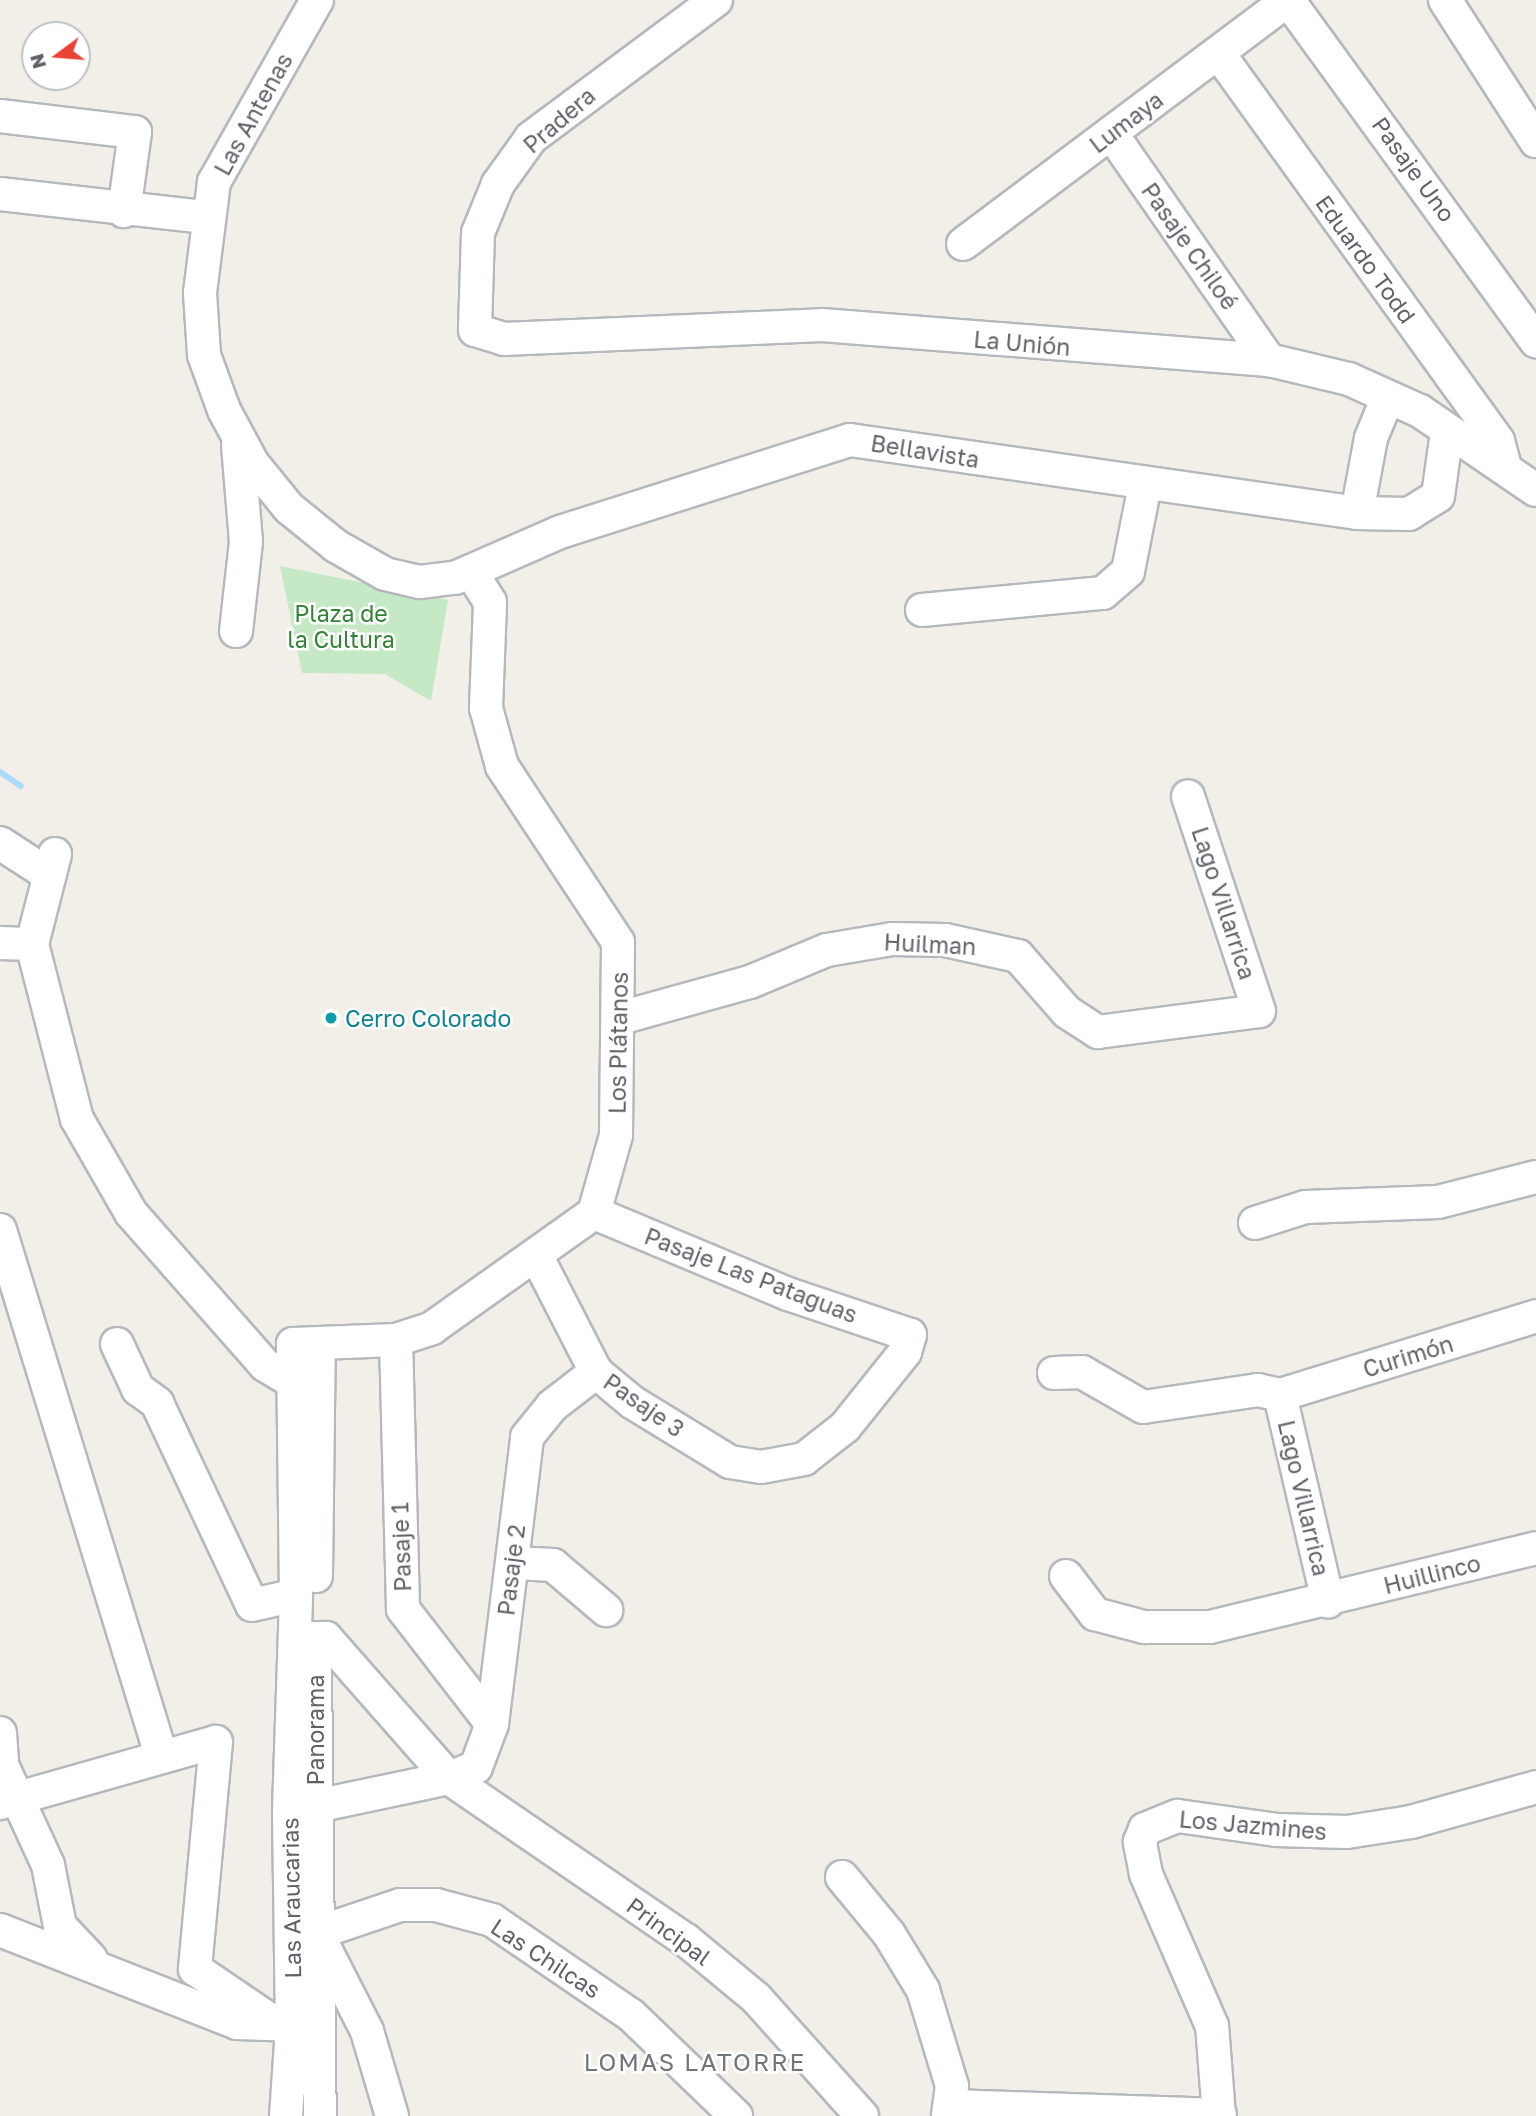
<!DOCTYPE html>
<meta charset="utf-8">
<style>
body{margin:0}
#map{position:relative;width:1536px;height:2116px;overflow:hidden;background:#f1efe8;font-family:"Golos Text",sans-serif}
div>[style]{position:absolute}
.green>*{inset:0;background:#c5e8c5}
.stream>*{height:6px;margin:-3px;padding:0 3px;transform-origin:3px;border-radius:3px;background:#aadaff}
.roads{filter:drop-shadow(2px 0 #b5b8bc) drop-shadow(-2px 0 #b5b8bc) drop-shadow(0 2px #b5b8bc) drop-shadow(0 -2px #b5b8bc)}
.minor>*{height:32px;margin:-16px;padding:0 16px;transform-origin:16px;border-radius:16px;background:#fff}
.dots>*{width:19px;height:19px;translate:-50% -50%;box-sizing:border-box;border:4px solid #fff;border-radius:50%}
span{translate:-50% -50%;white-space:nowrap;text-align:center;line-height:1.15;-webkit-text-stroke:5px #fff;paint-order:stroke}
.street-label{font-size:23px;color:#5f6368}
.park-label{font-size:23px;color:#348238}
.culture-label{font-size:23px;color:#0d838f}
.left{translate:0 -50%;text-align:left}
.neighbourhood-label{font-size:24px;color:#70757a;letter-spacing:2px}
.north{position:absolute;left:21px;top:21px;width:70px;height:70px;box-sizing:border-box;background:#fff;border:2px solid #bfc1c3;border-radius:50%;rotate:254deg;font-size:19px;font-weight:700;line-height:28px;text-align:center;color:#5f6368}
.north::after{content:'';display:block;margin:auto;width:24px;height:32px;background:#ea4335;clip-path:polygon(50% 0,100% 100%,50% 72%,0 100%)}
</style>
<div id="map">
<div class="green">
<div style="clip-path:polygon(280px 566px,448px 600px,431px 701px,385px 674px,302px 673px)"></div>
</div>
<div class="stream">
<div style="left:0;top:772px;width:25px;rotate:34deg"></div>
</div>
<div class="roads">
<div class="minor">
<div style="left:317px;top:0;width:209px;rotate:119.5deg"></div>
<div style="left:214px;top:182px;width:112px;rotate:97.2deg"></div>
<div style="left:200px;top:293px;width:62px;rotate:86.3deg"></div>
<div style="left:204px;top:355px;width:59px;rotate:70deg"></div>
<div style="left:224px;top:410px;width:61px;rotate:61.8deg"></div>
<div style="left:253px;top:464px;width:57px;rotate:50.7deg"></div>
<div style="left:289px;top:508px;width:60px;rotate:39deg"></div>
<div style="left:336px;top:546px;width:56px;rotate:29.7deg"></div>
<div style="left:385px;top:574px;width:36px;rotate:13deg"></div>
<div style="left:420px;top:582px;width:35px;rotate:-7deg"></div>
<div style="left:455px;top:578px;width:115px;rotate:-23.7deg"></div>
<div style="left:560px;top:532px;width:304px;rotate:-17.6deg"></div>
<div style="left:850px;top:440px;width:512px;rotate:8.19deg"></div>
<div style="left:1357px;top:513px;width:52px;rotate:1.1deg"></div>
<div style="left:1409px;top:514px;width:34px;rotate:-32deg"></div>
<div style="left:1438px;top:496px;width:65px;rotate:-82deg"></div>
<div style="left:716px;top:0;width:231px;rotate:143.3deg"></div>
<div style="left:531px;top:138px;width:57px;rotate:125.7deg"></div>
<div style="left:498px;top:184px;width:53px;rotate:112.2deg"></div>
<div style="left:478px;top:233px;width:97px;rotate:91.8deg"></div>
<div style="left:475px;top:330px;width:30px;rotate:17deg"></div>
<div style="left:504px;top:339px;width:318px;rotate:-2.5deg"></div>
<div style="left:822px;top:325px;width:448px;rotate:4.5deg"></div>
<div style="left:1269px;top:360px;width:82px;rotate:13.4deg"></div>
<div style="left:1349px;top:379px;width:78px;rotate:24.3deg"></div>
<div style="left:1420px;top:411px;width:140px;rotate:34.3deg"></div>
<div style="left:1288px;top:0;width:422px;rotate:54deg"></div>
<div style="left:1445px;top:0;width:168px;rotate:57.2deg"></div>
<div style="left:1219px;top:54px;width:477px;rotate:54.2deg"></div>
<div style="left:1498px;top:441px;width:27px;rotate:75deg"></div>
<div style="left:0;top:116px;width:136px;rotate:6.8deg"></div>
<div style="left:135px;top:132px;width:80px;rotate:97.9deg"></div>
<div style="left:1111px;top:133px;width:277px;rotate:55.2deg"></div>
<div style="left:0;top:194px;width:207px;rotate:6.4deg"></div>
<div style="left:963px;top:244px;width:406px;rotate:-36.9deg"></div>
<div style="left:1357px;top:513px;width:76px;rotate:-79.4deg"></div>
<div style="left:1371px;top:438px;width:44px;rotate:-67.5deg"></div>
<div style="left:922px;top:610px;width:182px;rotate:-5.4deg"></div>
<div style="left:1103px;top:593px;width:33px;rotate:-41deg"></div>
<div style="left:1128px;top:571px;width:88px;rotate:-78.8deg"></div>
<div style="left:236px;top:631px;width:90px;rotate:-83.6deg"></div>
<div style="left:246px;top:542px;width:97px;rotate:-94.7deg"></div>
<div style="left:0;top:843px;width:59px;rotate:33.1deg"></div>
<div style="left:55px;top:854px;width:93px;rotate:104.3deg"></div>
<div style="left:32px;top:944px;width:181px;rotate:75.6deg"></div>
<div style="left:77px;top:1119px;width:108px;rotate:60.1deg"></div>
<div style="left:131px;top:1213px;width:203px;rotate:48.6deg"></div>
<div style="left:265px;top:1365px;width:31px;rotate:31deg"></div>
<div style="left:0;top:943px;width:32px;rotate:2deg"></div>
<div style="left:620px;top:1018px;width:135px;rotate:-15.5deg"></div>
<div style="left:750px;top:982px;width:83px;rotate:-22.6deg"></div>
<div style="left:827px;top:950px;width:66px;rotate:-9.6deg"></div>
<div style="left:892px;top:939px;width:53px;rotate:1.1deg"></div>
<div style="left:945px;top:940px;width:75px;rotate:12.4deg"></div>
<div style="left:1018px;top:956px;width:74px;rotate:48.8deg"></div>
<div style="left:1067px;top:1012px;width:37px;rotate:33deg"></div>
<div style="left:1098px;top:1032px;width:162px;rotate:-7.4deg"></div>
<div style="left:1259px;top:1011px;width:226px;rotate:-108.3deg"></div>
<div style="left:1255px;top:1223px;width:52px;rotate:-17.7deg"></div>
<div style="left:1305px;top:1207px;width:133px;rotate:-2.2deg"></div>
<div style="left:1438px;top:1202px;width:101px;rotate:-14.3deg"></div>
<div style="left:0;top:1230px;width:549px;rotate:72.95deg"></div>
<div style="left:537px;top:1257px;width:129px;rotate:62.8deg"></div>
<div style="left:596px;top:1372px;width:47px;rotate:39.8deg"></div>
<div style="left:632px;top:1402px;width:115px;rotate:31.5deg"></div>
<div style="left:730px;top:1462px;width:31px;rotate:9deg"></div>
<div style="left:761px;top:1467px;width:44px;rotate:-10.5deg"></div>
<div style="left:804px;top:1459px;width:52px;rotate:-38deg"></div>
<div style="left:845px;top:1427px;width:96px;rotate:-51.3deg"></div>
<div style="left:905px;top:1352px;width:18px;rotate:-74deg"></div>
<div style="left:910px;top:1335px;width:129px;rotate:-161.4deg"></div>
<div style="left:788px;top:1294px;width:210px;rotate:-157.3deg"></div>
<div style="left:396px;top:1340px;width:269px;rotate:88.5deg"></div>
<div style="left:403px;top:1609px;width:145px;rotate:52.3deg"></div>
<div style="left:117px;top:1344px;width:50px;rotate:65deg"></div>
<div style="left:138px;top:1389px;width:24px;rotate:36deg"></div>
<div style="left:157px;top:1403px;width:223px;rotate:64.8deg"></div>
<div style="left:252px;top:1605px;width:45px;rotate:-12.8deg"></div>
<div style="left:1054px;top:1373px;width:28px;rotate:-2deg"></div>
<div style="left:1082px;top:1372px;width:70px;rotate:29.8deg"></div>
<div style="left:1143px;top:1407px;width:116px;rotate:-8.4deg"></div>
<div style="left:1258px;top:1390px;width:23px;rotate:13deg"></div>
<div style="left:1280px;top:1395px;width:268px;rotate:-17.1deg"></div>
<div style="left:1280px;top:1395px;width:212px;rotate:76.9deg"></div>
<div style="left:515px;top:1563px;width:38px;rotate:3deg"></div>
<div style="left:553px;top:1565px;width:70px;rotate:40.3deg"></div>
<div style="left:316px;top:1576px;width:233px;rotate:-89.3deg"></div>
<div style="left:1066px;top:1576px;width:48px;rotate:52.7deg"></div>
<div style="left:1095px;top:1614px;width:51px;rotate:14.9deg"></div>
<div style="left:1144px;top:1627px;width:66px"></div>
<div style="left:1210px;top:1627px;width:335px;rotate:-13.6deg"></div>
<div style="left:315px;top:1638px;width:11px"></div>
<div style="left:326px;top:1638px;width:186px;rotate:48.7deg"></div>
<div style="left:449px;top:1778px;width:287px;rotate:34.4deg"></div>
<div style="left:686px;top:1940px;width:91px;rotate:39.6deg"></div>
<div style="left:756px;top:1998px;width:159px;rotate:48.1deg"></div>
<div style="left:315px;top:1663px;width:453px;rotate:89.4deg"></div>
<div style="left:0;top:1733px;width:32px;rotate:86deg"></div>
<div style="left:2px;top:1765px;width:110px;rotate:65.3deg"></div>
<div style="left:48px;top:1865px;width:62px;rotate:78.9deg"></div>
<div style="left:60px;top:1926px;width:45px;rotate:46.8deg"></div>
<div style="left:0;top:1803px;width:224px;rotate:-15.8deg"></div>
<div style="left:216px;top:1742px;width:228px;rotate:95.3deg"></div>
<div style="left:195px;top:1969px;width:98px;rotate:34.2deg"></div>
<div style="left:276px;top:2024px;width:16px;rotate:14deg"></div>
<div style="left:297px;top:1810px;width:155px;rotate:-11.9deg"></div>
<div style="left:449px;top:1778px;width:29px;rotate:-22deg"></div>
<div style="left:476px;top:1767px;width:46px;rotate:-69.6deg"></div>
<div style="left:492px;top:1724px;width:289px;rotate:-83deg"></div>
<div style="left:527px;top:1437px;width:40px;rotate:-51deg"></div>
<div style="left:552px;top:1406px;width:56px;rotate:-37.7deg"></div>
<div style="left:842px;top:1877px;width:74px;rotate:50.5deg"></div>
<div style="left:889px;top:1934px;width:66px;rotate:58.7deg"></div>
<div style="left:923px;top:1990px;width:100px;rotate:73.2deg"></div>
<div style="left:952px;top:2086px;width:30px;rotate:98deg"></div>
<div style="left:0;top:1930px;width:255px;rotate:21.4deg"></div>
<div style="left:237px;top:2023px;width:37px;rotate:2deg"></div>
<div style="left:951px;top:2106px;width:269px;rotate:1.9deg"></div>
<div style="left:286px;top:2116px;width:88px;rotate:-86.1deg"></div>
<div style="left:292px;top:2028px;width:218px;rotate:-90.8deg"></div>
<div style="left:289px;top:1810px;width:215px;rotate:-88.1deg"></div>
<div style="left:296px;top:1595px;width:251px;rotate:-90.7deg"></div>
<div style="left:293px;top:1344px;width:103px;rotate:-2.2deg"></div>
<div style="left:396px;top:1340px;width:38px;rotate:-18deg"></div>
<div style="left:432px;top:1328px;width:199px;rotate:-35.4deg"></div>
<div style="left:594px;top:1213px;width:81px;rotate:-74.2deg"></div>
<div style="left:616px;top:1135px;width:193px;rotate:-89.4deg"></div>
<div style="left:618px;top:942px;width:211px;rotate:-123.4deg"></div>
<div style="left:502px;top:766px;width:60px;rotate:-105.4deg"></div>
<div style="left:486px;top:708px;width:106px;rotate:-87.8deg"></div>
<div style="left:490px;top:602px;width:36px;rotate:-122deg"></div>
<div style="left:392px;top:2116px;width:89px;rotate:-106.4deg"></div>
<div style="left:367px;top:2031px;width:110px;rotate:-117deg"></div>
<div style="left:317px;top:1933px;width:88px;rotate:-18.6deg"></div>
<div style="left:400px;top:1905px;width:36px"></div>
<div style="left:436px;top:1905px;width:58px;rotate:15deg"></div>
<div style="left:492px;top:1920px;width:168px;rotate:34.4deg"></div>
<div style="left:631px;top:2015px;width:146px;rotate:43.9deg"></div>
<div style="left:1219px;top:2116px;width:90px;rotate:-94.4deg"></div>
<div style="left:1212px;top:2026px;width:166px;rotate:-113.5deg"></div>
<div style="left:1146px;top:1874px;width:33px;rotate:-101deg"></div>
<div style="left:1140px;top:1842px;width:14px;rotate:-69deg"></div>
<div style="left:1145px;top:1829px;width:35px;rotate:-22deg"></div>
<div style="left:1178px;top:1816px;width:99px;rotate:8.1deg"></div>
<div style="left:1276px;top:1830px;width:71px;rotate:1.6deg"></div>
<div style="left:1347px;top:1832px;width:65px;rotate:-8.9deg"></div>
<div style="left:1411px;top:1822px;width:130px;rotate:-15.6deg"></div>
</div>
</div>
<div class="dots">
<div style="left:331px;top:1018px;background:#0f9aa8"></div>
</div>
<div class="street-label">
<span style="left:253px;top:114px;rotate:-61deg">Las Antenas</span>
<span style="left:559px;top:120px;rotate:-41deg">Pradera</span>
<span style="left:1126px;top:122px;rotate:-37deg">Lumaya</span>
<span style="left:1414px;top:169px;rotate:54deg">Pasaje Uno</span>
<span style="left:1190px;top:246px;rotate:55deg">Pasaje Chiloé</span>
<span style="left:1366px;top:259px;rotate:54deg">Eduardo Todd</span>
<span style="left:1022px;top:343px;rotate:5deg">La Unión</span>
<span style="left:925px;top:451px;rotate:9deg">Bellavista</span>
<span style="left:1224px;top:903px;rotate:72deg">Lago Villarrica</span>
<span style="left:930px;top:944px;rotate:3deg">Huilman</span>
<span style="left:618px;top:1043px;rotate:-89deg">Los Plátanos</span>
<span style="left:751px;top:1275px;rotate:21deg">Pasaje Las Pataguas</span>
<span style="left:1408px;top:1356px;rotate:-17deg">Curimón</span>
<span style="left:644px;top:1405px;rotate:35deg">Pasaje 3</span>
<span style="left:1304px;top:1498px;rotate:77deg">Lago Villarrica</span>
<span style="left:401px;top:1547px;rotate:-92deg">Pasaje 1</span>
<span style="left:511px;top:1570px;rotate:-83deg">Pasaje 2</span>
<span style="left:1432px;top:1574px;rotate:-14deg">Huillinco</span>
<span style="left:315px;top:1730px;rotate:-90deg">Panorama</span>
<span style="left:1253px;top:1825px;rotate:5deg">Los Jazmines</span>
<span style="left:291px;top:1898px;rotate:-91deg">Las Araucarias</span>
<span style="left:669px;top:1931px;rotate:36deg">Principal</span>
<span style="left:546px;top:1958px;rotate:33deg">Las Chilcas</span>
</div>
<div class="park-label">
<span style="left:341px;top:626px">Plaza de<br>la Cultura</span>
</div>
<div class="culture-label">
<span class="left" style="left:345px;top:1018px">Cerro Colorado</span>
</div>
<div class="neighbourhood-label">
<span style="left:695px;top:2062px">LOMAS LATORRE</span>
</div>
<div class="north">N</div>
</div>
